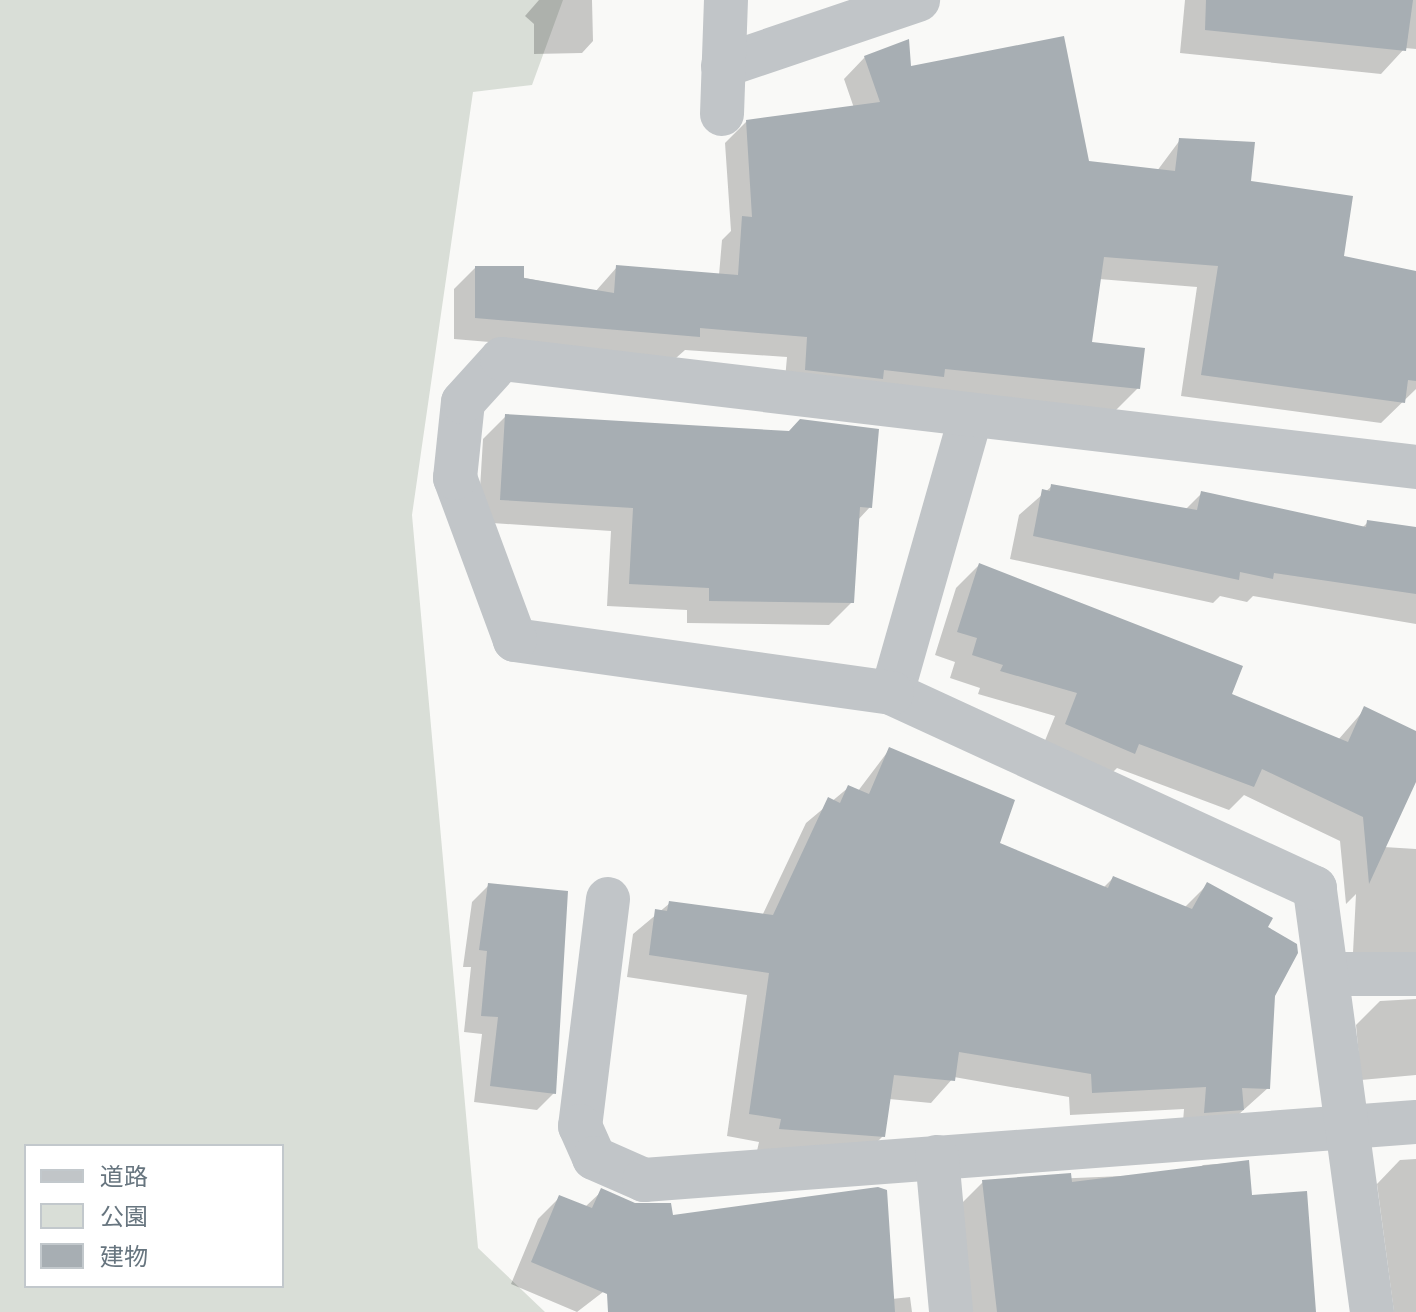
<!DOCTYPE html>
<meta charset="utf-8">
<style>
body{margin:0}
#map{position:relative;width:1416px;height:1312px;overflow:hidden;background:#f9f9f7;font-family:"Source Sans 3","Noto Sans JP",sans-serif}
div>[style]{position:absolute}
.green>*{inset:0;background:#d9ded7}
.shadow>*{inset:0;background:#0003}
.building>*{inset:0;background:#a7aeb3}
.minor>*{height:44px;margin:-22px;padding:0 22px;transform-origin:22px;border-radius:22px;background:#c1c5c8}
span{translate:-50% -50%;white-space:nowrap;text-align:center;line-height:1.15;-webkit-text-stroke:8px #fff;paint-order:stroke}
.legend{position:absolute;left:24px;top:1144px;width:260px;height:144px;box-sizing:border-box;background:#fff;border:2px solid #c2c8cc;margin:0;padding:10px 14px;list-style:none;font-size:24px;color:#67757f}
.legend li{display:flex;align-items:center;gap:16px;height:40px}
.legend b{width:40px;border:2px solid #c2c8cc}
</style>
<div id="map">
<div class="green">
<div style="clip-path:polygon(evenodd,0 0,563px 0,532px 85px,473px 92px,412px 515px,478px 1248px,545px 1312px,0 1312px,0 0,26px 1146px,282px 1146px,282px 1286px,26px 1286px,26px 1146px)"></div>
</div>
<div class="shadow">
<div style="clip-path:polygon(539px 0,592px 0,593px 41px,582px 53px,534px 54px,534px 24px,525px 16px)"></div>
<div style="clip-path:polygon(1185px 0,1416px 0,1416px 49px,1405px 48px,1381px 74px,1180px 53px)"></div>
<div style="clip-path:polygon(865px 57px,909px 69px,1087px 162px,1157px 171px,1180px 140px,1249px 182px,1342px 258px,1416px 273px,1416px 389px,1381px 423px,1181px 396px,1197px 287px,1099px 279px,1090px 343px,1138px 388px,1116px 410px,784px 390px,787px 357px,685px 350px,676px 358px,454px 339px,454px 289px,475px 268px,595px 292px,617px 267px,719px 275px,722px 240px,731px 231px,725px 143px,746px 122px,854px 108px,844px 79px)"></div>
<div style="clip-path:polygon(506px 416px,870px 507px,857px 521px,852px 602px,829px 625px,687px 623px,687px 610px,607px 606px,611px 531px,478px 522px,483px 439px)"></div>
<div style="clip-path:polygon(1052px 486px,1185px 510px,1202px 493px,1362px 528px,1368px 522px,1416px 529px,1416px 624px,1253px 596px,1247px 602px,1220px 596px,1213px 603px,1010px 559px,1019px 515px)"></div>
<div style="clip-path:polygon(979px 565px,1229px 695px,1338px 740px,1365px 709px,1416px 733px,1416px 777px,1384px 847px,1416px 849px,1416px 994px,1352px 972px,1356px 894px,1346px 904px,1340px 841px,1244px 795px,1229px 810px,1117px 768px,1109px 776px,1042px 748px,1055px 716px,978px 694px,980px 688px,950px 678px,955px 662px,935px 655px,956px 588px)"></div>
<div style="clip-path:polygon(889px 750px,998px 844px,1103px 888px,1113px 878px,1184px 908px,1208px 884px,1265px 928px,1273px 995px,1268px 1088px,1219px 1132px,1182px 1135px,1184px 1109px,1070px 1115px,1069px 1097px,954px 1077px,931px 1103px,889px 1099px,883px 1136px,860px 1159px,757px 1151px,759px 1142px,727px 1136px,747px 995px,627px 977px,633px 934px,670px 903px,762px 916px,806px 823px,849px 787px,858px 791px)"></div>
<div style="clip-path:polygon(489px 885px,554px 1093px,537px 1110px,474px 1102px,482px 1034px,464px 1032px,471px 967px,463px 967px,472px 902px)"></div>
<div style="clip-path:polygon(1416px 999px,1416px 1075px,1361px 1080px,1356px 1025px,1380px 1001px)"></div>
<div style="clip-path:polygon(1416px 1159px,1416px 1312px,1394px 1312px,1377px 1184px,1400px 1160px)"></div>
<div style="clip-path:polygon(1247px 1162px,1250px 1198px,1315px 1312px,972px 1312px,960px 1205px,983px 1182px,1194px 1173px,1203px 1165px)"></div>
<div style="clip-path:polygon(602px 1191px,603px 1292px,577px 1312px,511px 1284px,538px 1219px,560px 1197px,585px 1207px)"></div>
<div style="clip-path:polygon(910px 1297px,912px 1312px,648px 1312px,892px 1299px)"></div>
</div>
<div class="building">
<div style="clip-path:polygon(1206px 0,1413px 0,1406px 51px,1205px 30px)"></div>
<div style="clip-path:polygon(1064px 36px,1089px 161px,1175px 171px,1179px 138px,1255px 142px,1251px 181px,1353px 196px,1344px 256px,1416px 271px,1416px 381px,1408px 380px,1405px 403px,1201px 375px,1218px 266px,1104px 257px,1092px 342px,1145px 348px,1140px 389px,945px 369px,944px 377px,884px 370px,883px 379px,805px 370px,807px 337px,700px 328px,700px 337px,475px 318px,475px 266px,524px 266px,524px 278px,614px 293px,616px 265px,738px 275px,742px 216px,752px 217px,746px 120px,880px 102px,864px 56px,909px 39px,911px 66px)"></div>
<div style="clip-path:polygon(505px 414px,789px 431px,800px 419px,879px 429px,872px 508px,860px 507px,854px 603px,709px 601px,709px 588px,629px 584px,633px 508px,500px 500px)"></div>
<div style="clip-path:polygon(1051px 484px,1197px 510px,1201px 491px,1366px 527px,1367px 520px,1416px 527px,1416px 594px,1274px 573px,1273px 579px,1240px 572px,1239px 580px,1033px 536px,1042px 489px,1050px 491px)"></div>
<div style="clip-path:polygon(979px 563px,1243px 666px,1232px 694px,1348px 742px,1364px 706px,1416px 731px,1416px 782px,1369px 884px,1363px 817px,1262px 769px,1254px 787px,1139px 744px,1135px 754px,1065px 724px,1077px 693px,1000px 671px,1003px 665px,972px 655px,977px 638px,957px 632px)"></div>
<div style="clip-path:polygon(889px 747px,1015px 800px,1000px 843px,1108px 888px,1113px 876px,1192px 909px,1207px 882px,1273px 918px,1268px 927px,1297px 944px,1298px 953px,1275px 996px,1270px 1089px,1242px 1088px,1244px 1110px,1204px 1113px,1206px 1087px,1092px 1093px,1091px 1074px,959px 1052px,955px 1081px,894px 1075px,885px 1137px,779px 1129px,781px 1119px,749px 1114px,769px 973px,649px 955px,655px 909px,667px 911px,669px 901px,773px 915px,828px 797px,840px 803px,848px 785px,869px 794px)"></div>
<div style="clip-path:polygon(488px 883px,568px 891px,556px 1094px,490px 1086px,498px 1017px,481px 1016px,487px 951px,479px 950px)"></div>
<div style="clip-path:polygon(1249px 1160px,1252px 1195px,1307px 1191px,1316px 1312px,997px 1312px,982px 1180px,1071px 1173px,1072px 1182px)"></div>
<div style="clip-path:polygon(878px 1187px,887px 1190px,895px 1312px,608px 1312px,607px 1294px,531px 1262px,559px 1195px,592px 1208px,601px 1188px,635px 1203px,671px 1203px,673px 1215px)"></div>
</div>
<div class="minor">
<div style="left:723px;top:66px;width:206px;rotate:-18.7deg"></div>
<div style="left:722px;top:114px;width:114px;rotate:-88deg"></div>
<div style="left:892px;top:693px;width:289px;rotate:-74.1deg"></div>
<div style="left:608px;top:899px;width:229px;rotate:97deg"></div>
<div style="left:580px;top:1126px;width:35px;rotate:66deg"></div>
<div style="left:594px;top:1158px;width:55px;rotate:23.7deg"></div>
<div style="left:644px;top:1180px;width:774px;rotate:-4.3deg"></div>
<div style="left:1327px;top:974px;width:89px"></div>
<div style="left:937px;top:1157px;width:156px;rotate:84.8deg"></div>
<div style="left:1372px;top:1312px;width:428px;rotate:-97.7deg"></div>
<div style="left:1315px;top:888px;width:466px;rotate:-155.3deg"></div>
<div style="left:892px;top:693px;width:381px;rotate:-172deg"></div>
<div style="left:515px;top:640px;width:173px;rotate:-110.3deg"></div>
<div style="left:455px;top:478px;width:76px;rotate:-84deg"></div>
<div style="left:463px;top:402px;width:58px;rotate:-47.8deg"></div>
<div style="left:502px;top:359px;width:920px;rotate:6.74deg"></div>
</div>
<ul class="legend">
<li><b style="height:10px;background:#c1c5c8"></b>道路</li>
<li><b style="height:22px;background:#d9ded7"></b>公園</li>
<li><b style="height:22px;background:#a7aeb3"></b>建物</li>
</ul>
</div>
